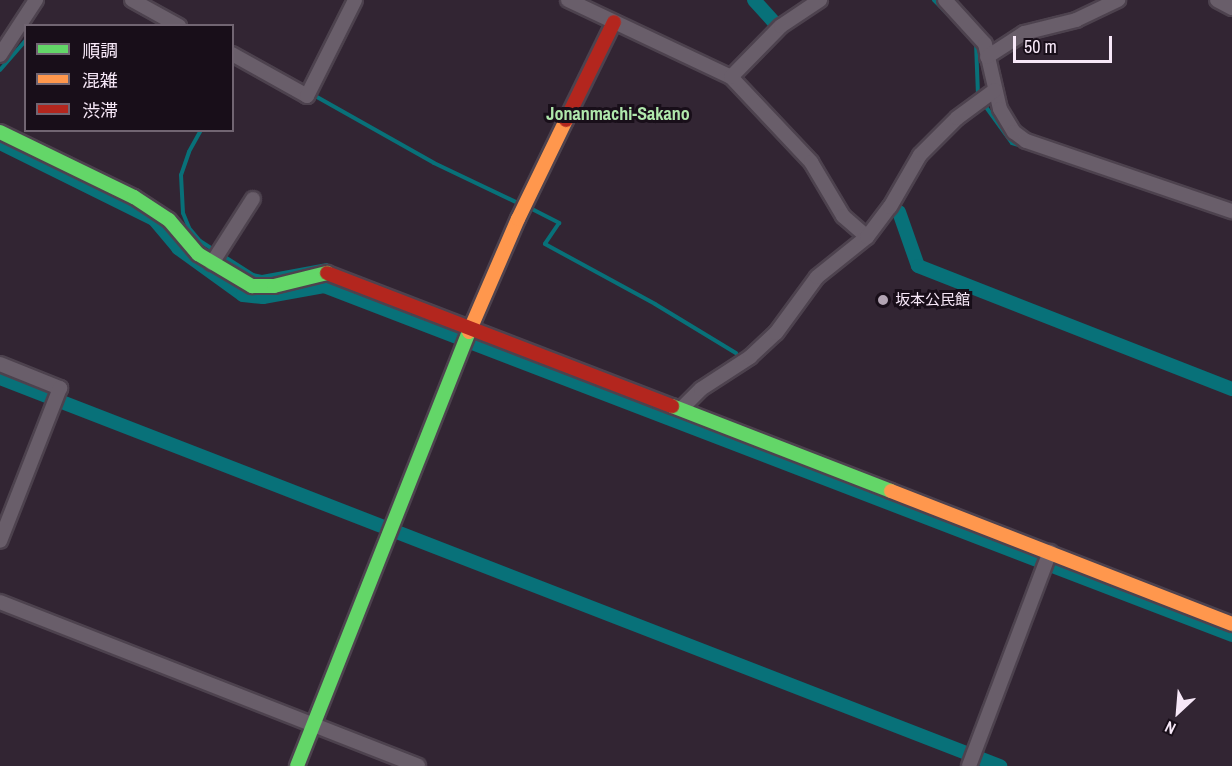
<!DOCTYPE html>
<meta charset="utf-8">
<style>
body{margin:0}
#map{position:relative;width:1232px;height:766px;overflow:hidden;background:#322533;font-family:"Archivo Narrow","Noto Sans JP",sans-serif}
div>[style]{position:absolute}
.stream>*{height:4px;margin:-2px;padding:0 2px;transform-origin:2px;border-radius:2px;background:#087179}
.canal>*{height:14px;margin:-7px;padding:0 7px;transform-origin:7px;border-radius:7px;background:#087179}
.roads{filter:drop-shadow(2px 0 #4d424e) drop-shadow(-2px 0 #4d424e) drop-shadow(0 2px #4d424e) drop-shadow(0 -2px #4d424e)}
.street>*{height:14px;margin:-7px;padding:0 7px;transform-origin:7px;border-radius:7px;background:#695e6a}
.fast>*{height:14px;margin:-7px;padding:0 7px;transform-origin:7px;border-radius:7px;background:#63d668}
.slow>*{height:14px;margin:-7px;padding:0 7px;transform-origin:7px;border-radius:7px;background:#ff974d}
.jam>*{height:14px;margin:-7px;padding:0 7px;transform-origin:7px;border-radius:7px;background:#b3261e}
.dots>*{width:16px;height:16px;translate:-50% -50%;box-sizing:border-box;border:3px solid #180e19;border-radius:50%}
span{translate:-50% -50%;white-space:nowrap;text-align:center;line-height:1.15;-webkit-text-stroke:6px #180e19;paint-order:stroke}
.poi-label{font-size:15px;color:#f7e8f8}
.left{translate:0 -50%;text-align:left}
.quarter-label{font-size:18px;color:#b0e8ac;font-weight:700}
.legend{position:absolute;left:24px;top:24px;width:210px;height:108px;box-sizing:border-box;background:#180e19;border:2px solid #716572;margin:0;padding:8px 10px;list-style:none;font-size:18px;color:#f7e8f8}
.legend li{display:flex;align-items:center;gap:12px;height:30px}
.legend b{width:30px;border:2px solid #716572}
.north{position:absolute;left:1148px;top:682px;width:60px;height:60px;-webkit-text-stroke:4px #180e19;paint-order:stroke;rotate:206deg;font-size:16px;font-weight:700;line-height:24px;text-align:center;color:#f7e8f8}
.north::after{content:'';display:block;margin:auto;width:21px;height:27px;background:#f7e8f8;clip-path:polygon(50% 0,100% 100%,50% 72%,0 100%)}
.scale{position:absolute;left:1013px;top:36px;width:99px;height:27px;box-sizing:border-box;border:3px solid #f7e8f8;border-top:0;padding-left:8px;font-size:18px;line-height:21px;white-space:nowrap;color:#f7e8f8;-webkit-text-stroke:4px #180e19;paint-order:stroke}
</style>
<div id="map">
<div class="stream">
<div style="left:934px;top:0;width:41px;rotate:45deg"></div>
<div style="left:976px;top:43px;width:53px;rotate:87.8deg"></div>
<div style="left:978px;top:96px;width:58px;rotate:54.1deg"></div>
<div style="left:1012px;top:143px;width:14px;rotate:17deg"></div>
<div style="left:0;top:70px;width:40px;rotate:-49deg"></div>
<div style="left:317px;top:97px;width:134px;rotate:29.4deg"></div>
<div style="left:434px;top:163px;width:95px;rotate:25.5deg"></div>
<div style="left:201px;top:130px;width:25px;rotate:119deg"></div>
<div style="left:189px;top:152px;width:24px;rotate:109deg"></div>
<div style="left:181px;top:175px;width:38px;rotate:87deg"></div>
<div style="left:183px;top:213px;width:16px;rotate:68deg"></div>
<div style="left:189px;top:228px;width:17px;rotate:50deg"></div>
<div style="left:200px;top:241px;width:63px;rotate:32.7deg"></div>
<div style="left:253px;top:275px;width:9px;rotate:13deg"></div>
<div style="left:262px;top:277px;width:66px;rotate:-10.5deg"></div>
<div style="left:530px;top:208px;width:33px;rotate:27deg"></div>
<div style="left:559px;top:223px;width:25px;rotate:124deg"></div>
<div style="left:545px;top:244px;width:125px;rotate:28.6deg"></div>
<div style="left:655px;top:304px;width:95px;rotate:31.2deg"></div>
</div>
<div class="canal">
<div style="left:754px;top:0;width:30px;rotate:48deg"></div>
<div style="left:0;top:143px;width:172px;rotate:26.3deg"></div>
<div style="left:154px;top:219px;width:38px;rotate:50deg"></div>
<div style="left:178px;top:248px;width:80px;rotate:35.9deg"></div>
<div style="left:243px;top:295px;width:20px;rotate:6deg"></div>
<div style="left:263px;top:297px;width:62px;rotate:-10.2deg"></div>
<div style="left:324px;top:286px;width:973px;rotate:21.02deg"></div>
<div style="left:899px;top:212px;width:57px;rotate:70.6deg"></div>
<div style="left:918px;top:266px;width:337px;rotate:21.4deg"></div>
<div style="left:0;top:378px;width:1073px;rotate:21.21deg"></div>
</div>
<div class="roads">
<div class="street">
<div style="left:132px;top:0;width:54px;rotate:29deg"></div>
<div style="left:568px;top:0;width:180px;rotate:25.3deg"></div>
<div style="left:731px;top:77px;width:117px;rotate:46.7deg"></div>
<div style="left:811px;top:162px;width:63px;rotate:59.3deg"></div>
<div style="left:843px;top:216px;width:32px;rotate:41deg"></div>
<div style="left:945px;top:0;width:59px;rotate:47.7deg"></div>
<div style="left:985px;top:44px;width:67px;rotate:77deg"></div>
<div style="left:1000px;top:109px;width:27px;rotate:59deg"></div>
<div style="left:1014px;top:132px;width:15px;rotate:37deg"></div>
<div style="left:1026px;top:141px;width:218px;rotate:18.8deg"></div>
<div style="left:1217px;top:0;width:17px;rotate:28deg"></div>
<div style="left:232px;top:54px;width:86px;rotate:29.2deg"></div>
<div style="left:307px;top:96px;width:107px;rotate:-63.4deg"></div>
<div style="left:0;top:55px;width:66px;rotate:-56.8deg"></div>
<div style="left:987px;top:57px;width:44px;rotate:-33deg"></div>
<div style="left:1024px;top:33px;width:54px;rotate:-14deg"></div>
<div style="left:1076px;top:20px;width:47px;rotate:-25.5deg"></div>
<div style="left:731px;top:77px;width:71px;rotate:-45.6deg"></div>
<div style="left:781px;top:26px;width:47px;rotate:-33.7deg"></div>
<div style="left:212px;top:263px;width:76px;rotate:-57.4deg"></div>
<div style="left:0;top:364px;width:65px;rotate:21.8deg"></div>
<div style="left:60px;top:388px;width:164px;rotate:111.4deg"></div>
<div style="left:681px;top:409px;width:28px;rotate:-45deg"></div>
<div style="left:701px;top:389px;width:59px;rotate:-33.1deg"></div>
<div style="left:750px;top:357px;width:35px;rotate:-43deg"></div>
<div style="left:776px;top:333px;width:69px;rotate:-53.8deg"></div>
<div style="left:817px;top:277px;width:64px;rotate:-38.7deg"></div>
<div style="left:867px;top:237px;width:38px;rotate:-53deg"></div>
<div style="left:890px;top:207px;width:60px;rotate:-60deg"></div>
<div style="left:920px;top:155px;width:52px;rotate:-45deg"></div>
<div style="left:957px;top:118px;width:47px;rotate:-36.4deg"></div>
<div style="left:0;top:602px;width:449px;rotate:21.4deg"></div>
<div style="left:969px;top:766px;width:229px;rotate:-69.3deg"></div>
</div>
<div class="fast">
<div style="left:0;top:132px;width:149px;rotate:25.9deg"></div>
<div style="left:134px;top:197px;width:42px;rotate:33.3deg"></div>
<div style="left:169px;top:220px;width:45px;rotate:49.5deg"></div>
<div style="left:198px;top:254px;width:63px;rotate:30.7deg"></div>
<div style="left:252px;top:286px;width:22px"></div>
<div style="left:274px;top:286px;width:55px;rotate:-13.8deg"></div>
<div style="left:672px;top:406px;width:235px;rotate:21.2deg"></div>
<div style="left:297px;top:766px;width:467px;rotate:-68.4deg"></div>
</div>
<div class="slow">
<div style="left:469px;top:332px;width:123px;rotate:-66.6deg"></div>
<div style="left:518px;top:219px;width:110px;rotate:-64.1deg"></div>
<div style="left:891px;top:491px;width:366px;rotate:21.3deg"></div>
</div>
<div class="jam">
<div style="left:566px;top:120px;width:109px;rotate:-63.9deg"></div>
<div style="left:327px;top:273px;width:370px;rotate:21.1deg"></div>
</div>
</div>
<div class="dots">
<div style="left:883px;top:300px;background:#b2a4b3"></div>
</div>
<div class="poi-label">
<span class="left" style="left:895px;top:300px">坂本公民館</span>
</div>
<div class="quarter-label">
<span style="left:618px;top:114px">Jonanmachi-Sakano</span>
</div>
<ul class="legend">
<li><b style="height:8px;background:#63d668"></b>順調</li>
<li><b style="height:8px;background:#ff974d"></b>混雑</li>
<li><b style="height:8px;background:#b3261e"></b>渋滞</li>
</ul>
<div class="north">N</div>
<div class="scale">50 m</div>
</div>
